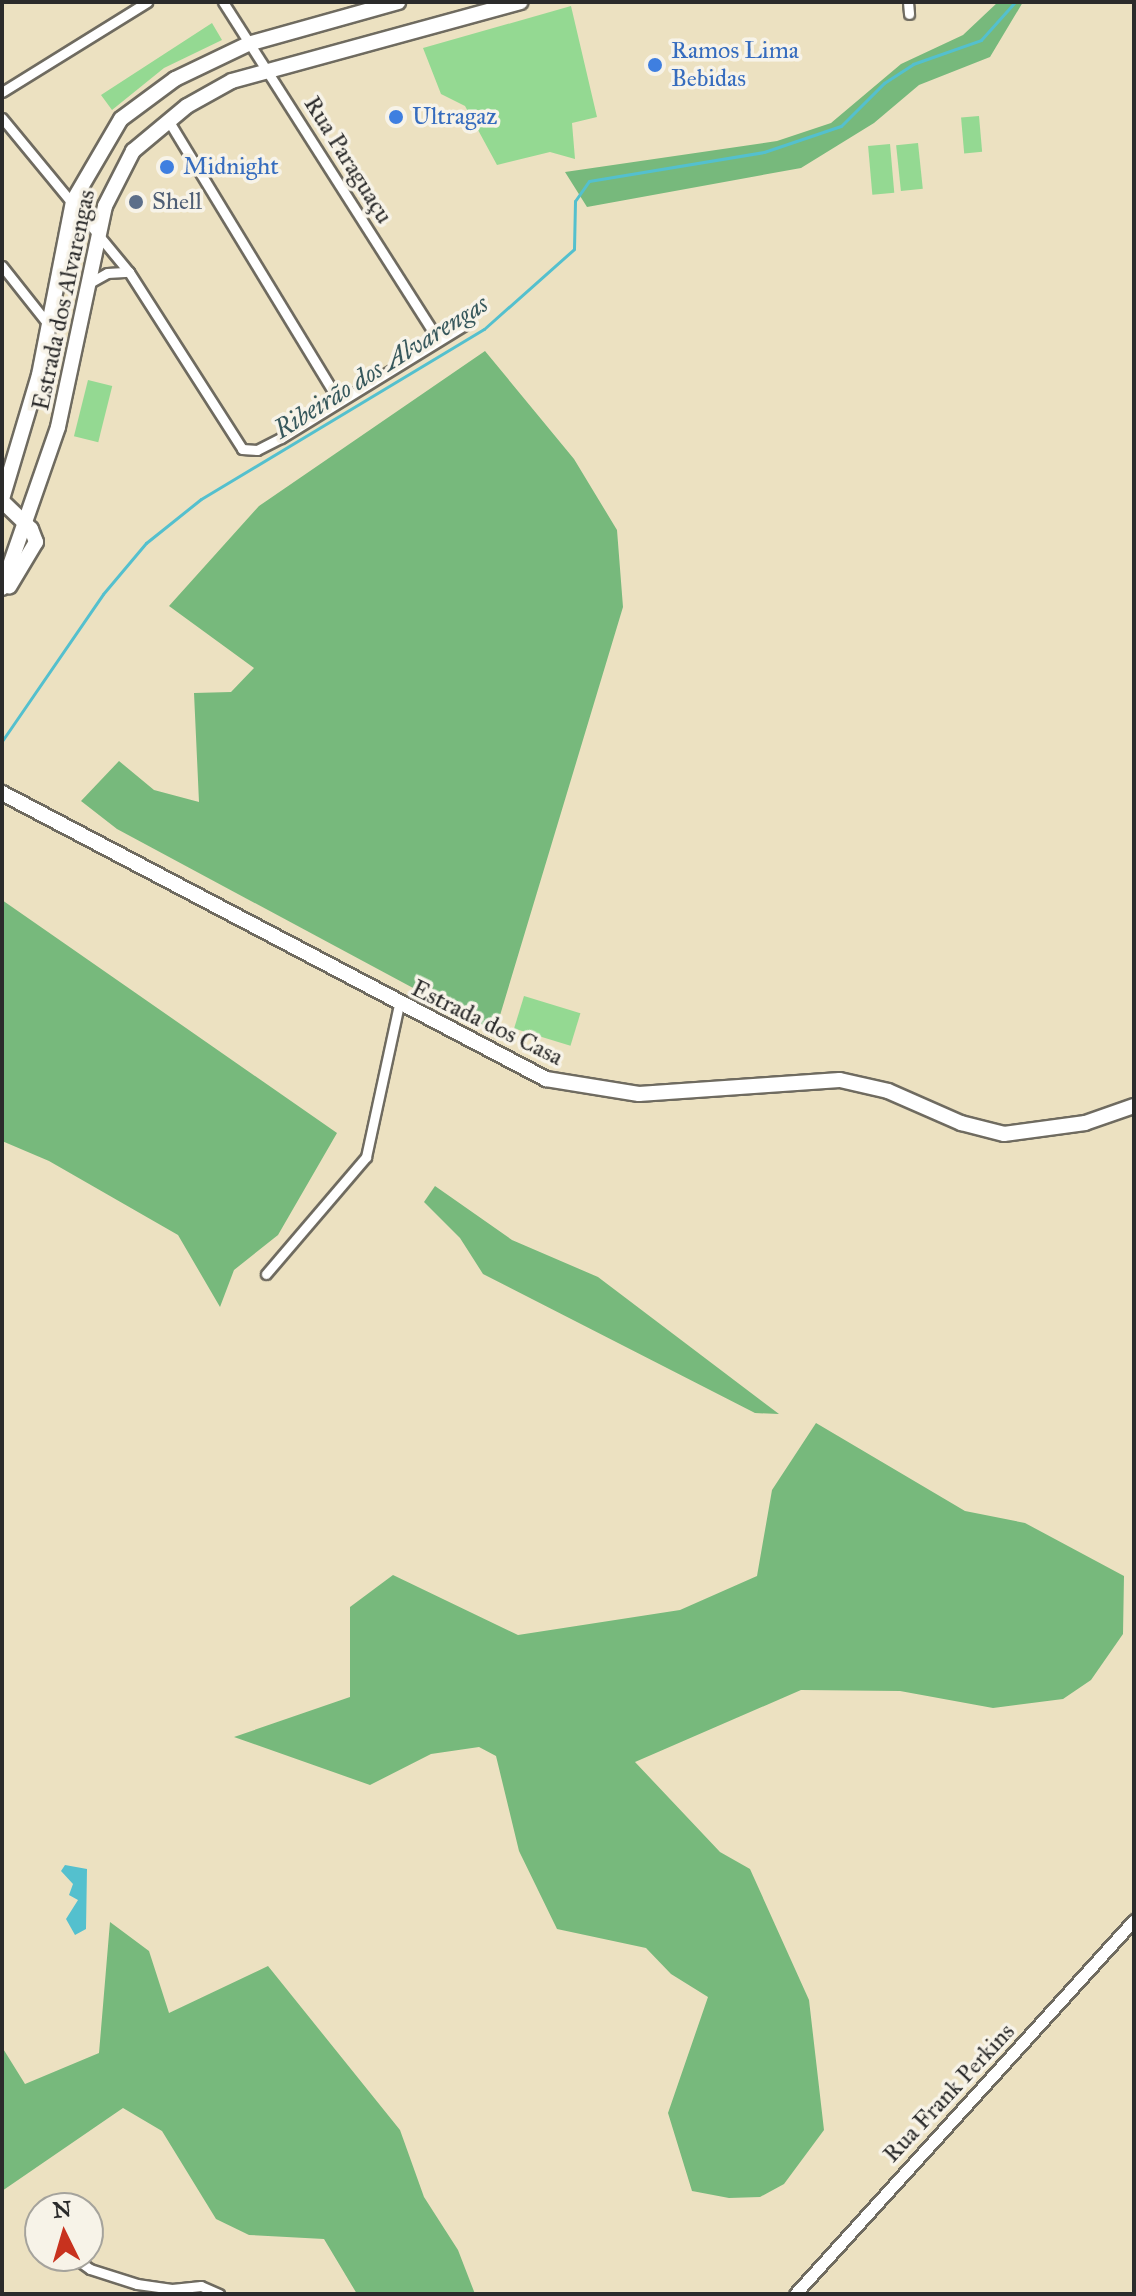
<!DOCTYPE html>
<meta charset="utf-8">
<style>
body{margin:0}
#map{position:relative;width:1136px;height:2296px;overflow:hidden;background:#ece1c1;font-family:"IM FELL Great Primer",serif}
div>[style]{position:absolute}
.green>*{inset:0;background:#94d992;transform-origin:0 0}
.forest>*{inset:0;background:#77b97c}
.water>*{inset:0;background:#54c0ce}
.stream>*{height:3px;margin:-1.5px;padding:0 1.5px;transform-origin:1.5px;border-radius:1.5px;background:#54c0ce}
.roads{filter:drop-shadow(2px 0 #6f6b60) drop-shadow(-2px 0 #6f6b60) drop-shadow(0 2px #6f6b60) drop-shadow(0 -2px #6f6b60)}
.minor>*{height:9px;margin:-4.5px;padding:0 4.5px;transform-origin:4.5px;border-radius:4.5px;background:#fff}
.tertiary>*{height:11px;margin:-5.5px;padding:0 5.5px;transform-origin:5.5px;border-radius:5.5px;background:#fff}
.primary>*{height:14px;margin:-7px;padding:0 7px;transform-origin:7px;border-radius:7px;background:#fff}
.dots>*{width:22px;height:22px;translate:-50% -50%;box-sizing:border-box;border:4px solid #f7f3e8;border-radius:50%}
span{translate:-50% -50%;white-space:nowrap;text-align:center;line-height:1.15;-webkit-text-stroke:7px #f7f3e8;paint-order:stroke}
.shop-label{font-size:24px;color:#366cbe}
.left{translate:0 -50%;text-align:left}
.street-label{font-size:24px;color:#2b2b2b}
.service-label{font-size:24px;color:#4e5e75}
.water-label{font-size:26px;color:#37585c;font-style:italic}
.frame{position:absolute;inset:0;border:4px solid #2b2b2b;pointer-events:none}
.north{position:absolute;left:24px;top:2192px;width:80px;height:80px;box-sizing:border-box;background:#f7f3e8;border:2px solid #a5a39c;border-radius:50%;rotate:355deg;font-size:22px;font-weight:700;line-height:32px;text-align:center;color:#2b2b2b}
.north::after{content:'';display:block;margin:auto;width:28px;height:36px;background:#c8321e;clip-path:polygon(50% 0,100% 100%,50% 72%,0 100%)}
</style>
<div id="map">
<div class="green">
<div style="clip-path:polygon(571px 6px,597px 117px,572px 123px,575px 159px,550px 152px,497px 165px,465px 106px,441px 94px,423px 48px)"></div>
<div style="clip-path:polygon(212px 23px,222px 40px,164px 68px,112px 110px,101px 95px)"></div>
<div style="left:979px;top:116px;width:36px;height:18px;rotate:85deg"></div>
<div style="left:918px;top:143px;width:46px;height:22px;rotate:84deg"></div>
<div style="left:890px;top:144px;width:49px;height:22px;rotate:85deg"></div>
<div style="left:88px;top:380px;width:25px;height:58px;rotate:14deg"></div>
<div style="left:524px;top:996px;width:59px;height:34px;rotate:17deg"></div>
</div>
<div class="forest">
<div style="clip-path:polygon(998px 2px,1023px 2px,990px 57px,919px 85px,874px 123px,801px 168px,587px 207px,565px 172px,777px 141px,831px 123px,901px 64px,963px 35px)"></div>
<div style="clip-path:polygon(485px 351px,574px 459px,617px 530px,623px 607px,495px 1032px,117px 829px,81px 801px,119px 761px,154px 790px,199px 802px,194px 693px,231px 692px,254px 668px,169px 606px,259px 506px)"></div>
<div style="clip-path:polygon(2px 900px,337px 1133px,278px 1235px,234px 1270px,220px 1307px,178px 1235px,49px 1161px,2px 1141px)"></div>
<div style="clip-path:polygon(435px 1186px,512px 1240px,598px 1277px,779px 1414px,755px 1413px,483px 1274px,460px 1238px,424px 1202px)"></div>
<div style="clip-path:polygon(816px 1423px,965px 1511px,1025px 1523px,1124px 1576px,1123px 1634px,1091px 1680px,1063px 1699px,993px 1708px,900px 1691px,801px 1690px,635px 1762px,720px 1852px,750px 1869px,809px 2000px,824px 2130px,784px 2184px,760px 2197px,729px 2198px,692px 2191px,668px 2113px,708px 1997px,671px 1974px,646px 1948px,557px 1929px,519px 1851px,496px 1756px,479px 1747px,431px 1754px,370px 1785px,234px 1737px,350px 1697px,350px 1607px,393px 1575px,518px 1635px,680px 1610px,757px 1576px,772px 1490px)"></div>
<div style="clip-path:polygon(110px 1922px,149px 1951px,169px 2013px,268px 1966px,400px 2130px,424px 2197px,458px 2250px,475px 2294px,357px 2294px,324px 2239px,249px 2235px,216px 2219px,162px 2131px,123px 2108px,2px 2191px,2px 2047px,25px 2084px,99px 2053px)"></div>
</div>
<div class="water">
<div style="clip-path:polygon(65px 1865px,87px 1869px,86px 1929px,75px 1935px,66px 1919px,78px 1900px,69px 1895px,73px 1884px,61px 1871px)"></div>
</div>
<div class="stream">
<div style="left:2px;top:741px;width:178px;rotate:-55.5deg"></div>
<div style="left:103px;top:594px;width:67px;rotate:-49.9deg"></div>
<div style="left:146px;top:543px;width:70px;rotate:-38.7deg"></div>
<div style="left:201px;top:499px;width:330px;rotate:-31deg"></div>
<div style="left:484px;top:329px;width:120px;rotate:-41.6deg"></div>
<div style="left:574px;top:249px;width:48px;rotate:-88.8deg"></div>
<div style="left:575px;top:201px;width:24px;rotate:-55deg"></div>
<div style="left:589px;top:181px;width:177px;rotate:-9.4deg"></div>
<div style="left:764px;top:152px;width:81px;rotate:-18.7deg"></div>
<div style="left:841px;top:126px;width:61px;rotate:-45deg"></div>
<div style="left:884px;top:83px;width:35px;rotate:-33deg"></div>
<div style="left:913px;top:64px;width:72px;rotate:-19.4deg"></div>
<div style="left:981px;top:40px;width:51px;rotate:-48.2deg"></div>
</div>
<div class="roads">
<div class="minor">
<div style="left:223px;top:2px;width:401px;rotate:57.5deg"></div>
<div style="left:908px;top:2px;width:12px;rotate:85deg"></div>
<div style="left:2px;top:92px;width:171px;rotate:-31.8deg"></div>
<div style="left:2px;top:118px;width:200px;rotate:50.5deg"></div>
<div style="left:129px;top:272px;width:210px;rotate:57.4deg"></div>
<div style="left:242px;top:449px;width:15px;rotate:4deg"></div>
<div style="left:257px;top:450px;width:27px;rotate:-27deg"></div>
<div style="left:281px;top:438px;width:217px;rotate:-31.6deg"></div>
<div style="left:168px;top:120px;width:329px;rotate:58.7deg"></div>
<div style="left:2px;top:266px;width:74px;rotate:51.6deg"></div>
<div style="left:91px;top:282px;width:18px;rotate:-29deg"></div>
<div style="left:107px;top:273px;width:22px;rotate:-3deg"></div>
<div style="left:266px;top:1274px;width:154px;rotate:-49.5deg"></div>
<div style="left:366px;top:1157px;width:156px;rotate:-77.8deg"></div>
<div style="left:72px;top:2256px;width:22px;rotate:36deg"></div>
<div style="left:90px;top:2269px;width:49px;rotate:17.7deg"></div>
<div style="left:137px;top:2284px;width:35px;rotate:8deg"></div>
<div style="left:172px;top:2289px;width:29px;rotate:-6deg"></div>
<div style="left:201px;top:2286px;width:20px;rotate:24deg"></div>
</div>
<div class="tertiary">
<div style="left:795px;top:2294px;width:505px;rotate:-47.81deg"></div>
</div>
<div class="primary">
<div style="left:2px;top:499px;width:129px;rotate:-73.4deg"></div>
<div style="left:39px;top:375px;width:177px;rotate:-78.9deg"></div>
<div style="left:73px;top:201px;width:95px;rotate:-59.7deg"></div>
<div style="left:121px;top:119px;width:67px;rotate:-36.5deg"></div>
<div style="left:175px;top:79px;width:81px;rotate:-25.6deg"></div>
<div style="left:248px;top:44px;width:156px;rotate:-15.6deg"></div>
<div style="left:2px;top:501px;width:40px;rotate:44deg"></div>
<div style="left:31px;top:529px;width:14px;rotate:69deg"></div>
<div style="left:36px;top:542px;width:52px;rotate:121deg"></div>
<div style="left:2px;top:588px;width:170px;rotate:-70.8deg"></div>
<div style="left:58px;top:427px;width:226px;rotate:-78deg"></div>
<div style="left:105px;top:206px;width:62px;rotate:-63deg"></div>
<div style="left:133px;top:151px;width:70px;rotate:-39.8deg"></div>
<div style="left:187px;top:106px;width:51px;rotate:-29.1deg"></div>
<div style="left:232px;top:81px;width:299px;rotate:-15.3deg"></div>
<div style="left:2px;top:793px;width:615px;rotate:27.73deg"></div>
<div style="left:546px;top:1079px;width:94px;rotate:9.2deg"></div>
<div style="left:639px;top:1094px;width:201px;rotate:-4deg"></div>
<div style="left:840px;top:1080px;width:49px;rotate:12.9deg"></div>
<div style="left:888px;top:1091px;width:80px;rotate:23.7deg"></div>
<div style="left:961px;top:1123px;width:44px;rotate:14.3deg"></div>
<div style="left:1004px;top:1134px;width:82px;rotate:-7.7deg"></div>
<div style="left:1085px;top:1123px;width:52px;rotate:-19.1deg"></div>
</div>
</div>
<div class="dots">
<div style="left:655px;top:65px;background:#3f7fe0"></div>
<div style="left:396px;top:117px;background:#3f7fe0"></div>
<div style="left:167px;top:167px;background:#3f7fe0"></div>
<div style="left:136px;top:202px;background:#5c6f8a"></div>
</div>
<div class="shop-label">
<span class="left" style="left:671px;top:65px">Ramos Lima<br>Bebidas</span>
<span class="left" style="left:412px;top:117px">Ultragaz</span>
<span class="left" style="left:183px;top:167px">Midnight</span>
</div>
<div class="street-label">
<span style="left:348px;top:160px;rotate:58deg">Rua Paraguaçu</span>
<span style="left:64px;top:300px;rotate:-78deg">Estrada dos Alvarengas</span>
<span style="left:487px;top:1023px;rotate:26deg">Estrada dos Casa</span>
<span style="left:949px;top:2093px;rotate:-47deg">Rua Frank Perkins</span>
</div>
<div class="service-label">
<span class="left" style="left:152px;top:202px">Shell</span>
</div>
<div class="water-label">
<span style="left:381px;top:367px;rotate:-32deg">Ribeirão dos Alvarengas</span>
</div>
<div class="frame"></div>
<div class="north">N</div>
</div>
